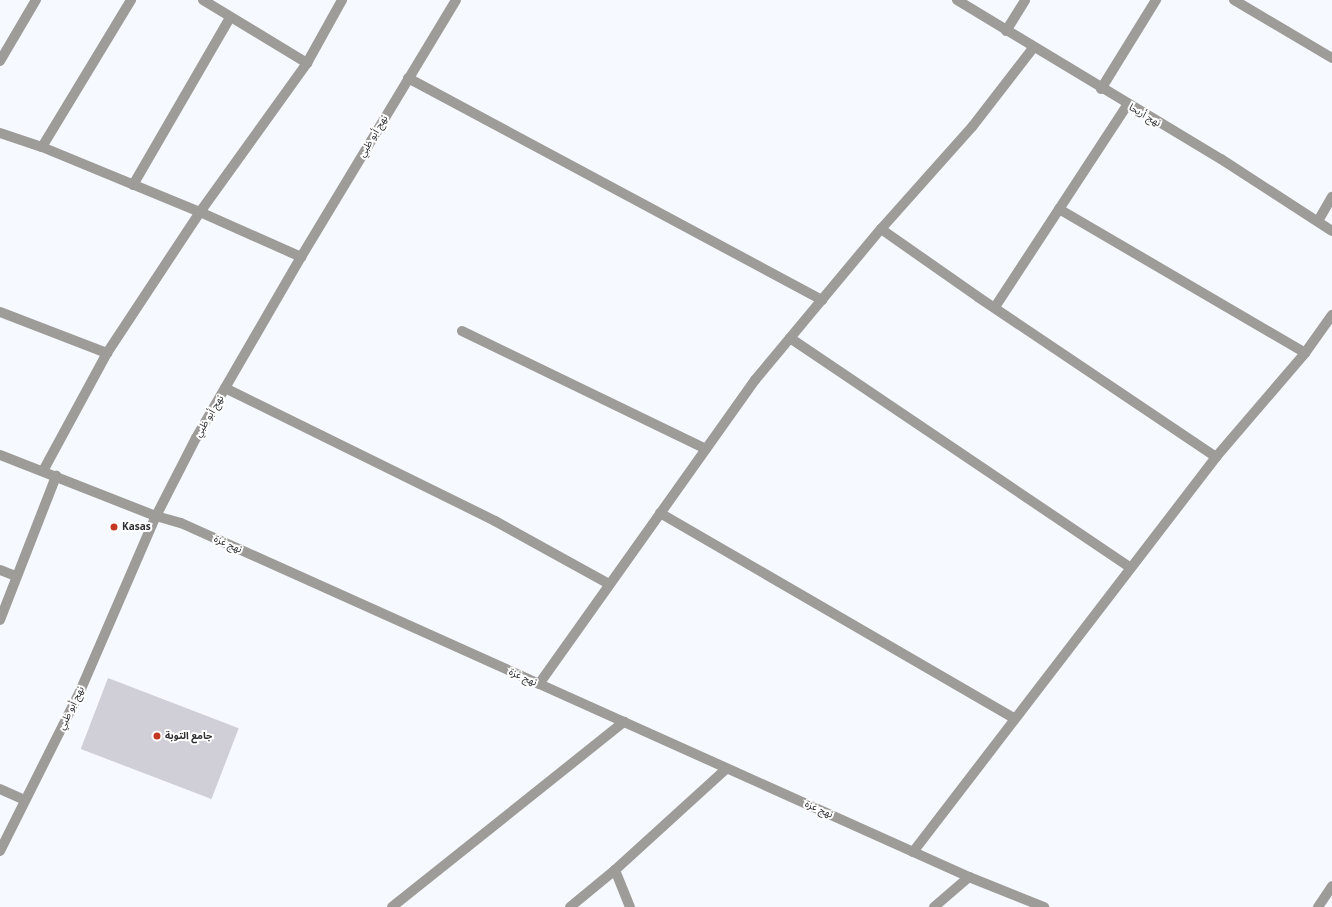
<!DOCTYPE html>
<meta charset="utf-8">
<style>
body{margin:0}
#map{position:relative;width:1332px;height:907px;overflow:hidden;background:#f6f9ff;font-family:Georgia,"Noto Sans Arabic",serif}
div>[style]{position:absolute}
.building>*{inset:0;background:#d0ced6;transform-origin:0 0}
.minor>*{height:10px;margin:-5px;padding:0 5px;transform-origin:5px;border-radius:5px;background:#9e9c99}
.tertiary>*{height:10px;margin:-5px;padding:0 5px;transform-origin:5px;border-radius:5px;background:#9e9c99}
.dots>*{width:11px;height:11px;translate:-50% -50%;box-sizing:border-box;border:2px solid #fff;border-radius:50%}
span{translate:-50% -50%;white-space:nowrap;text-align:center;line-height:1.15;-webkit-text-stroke:4px #fff;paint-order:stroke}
.street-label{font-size:10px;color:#2f3033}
.poi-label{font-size:10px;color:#2f3033;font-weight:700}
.left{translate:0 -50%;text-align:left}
</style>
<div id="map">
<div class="building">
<div style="left:108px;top:678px;width:140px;height:76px;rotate:21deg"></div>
</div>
<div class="minor">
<div style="left:203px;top:0;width:122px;rotate:31.2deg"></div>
<div style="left:1234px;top:0;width:114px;rotate:30.6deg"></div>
<div style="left:1006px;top:31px;width:36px;rotate:-58deg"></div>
<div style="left:0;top:61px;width:71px;rotate:-59.5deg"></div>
<div style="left:408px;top:78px;width:470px;rotate:28.2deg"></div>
<div style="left:1101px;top:89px;width:105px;rotate:-58.3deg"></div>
<div style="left:0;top:133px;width:44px;rotate:18.4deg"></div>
<div style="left:42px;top:147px;width:171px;rotate:22.4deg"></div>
<div style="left:200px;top:212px;width:111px;rotate:24deg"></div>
<div style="left:42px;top:147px;width:172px;rotate:-58.8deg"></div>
<div style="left:133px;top:185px;width:193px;rotate:-59.9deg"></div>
<div style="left:1059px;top:209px;width:285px;rotate:30.3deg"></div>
<div style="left:1318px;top:221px;width:28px;rotate:-60deg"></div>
<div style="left:881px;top:229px;width:118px;rotate:35deg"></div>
<div style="left:978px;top:297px;width:287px;rotate:33.9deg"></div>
<div style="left:995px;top:307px;width:243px;rotate:-56.8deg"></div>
<div style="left:0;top:312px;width:115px;rotate:21deg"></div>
<div style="left:107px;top:353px;width:169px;rotate:-56.6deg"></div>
<div style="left:200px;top:212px;width:183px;rotate:-54.3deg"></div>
<div style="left:307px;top:63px;width:72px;rotate:-60.9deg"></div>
<div style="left:462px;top:331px;width:271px;rotate:25.8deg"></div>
<div style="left:790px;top:338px;width:411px;rotate:34deg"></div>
<div style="left:225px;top:388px;width:301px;rotate:26.2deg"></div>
<div style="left:495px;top:521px;width:130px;rotate:28.9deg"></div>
<div style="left:43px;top:471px;width:134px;rotate:-61.5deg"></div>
<div style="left:660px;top:513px;width:410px;rotate:30.1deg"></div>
<div style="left:0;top:570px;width:17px;rotate:21deg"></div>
<div style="left:0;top:620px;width:155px;rotate:-68.7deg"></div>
<div style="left:539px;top:684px;width:373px;rotate:-54.6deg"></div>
<div style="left:755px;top:380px;width:197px;rotate:-50.2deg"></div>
<div style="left:881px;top:229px;width:137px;rotate:-48.3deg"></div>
<div style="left:972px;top:127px;width:100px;rotate:-52.3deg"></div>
<div style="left:0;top:789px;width:27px;rotate:24deg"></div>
<div style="left:913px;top:852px;width:498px;rotate:-52.5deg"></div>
<div style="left:1216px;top:457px;width:137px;rotate:-49.4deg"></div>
<div style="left:1305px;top:353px;width:47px;rotate:-54.6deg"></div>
<div style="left:615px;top:870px;width:40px;rotate:68deg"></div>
<div style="left:392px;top:907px;width:297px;rotate:-38.6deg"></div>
<div style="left:570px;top:907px;width:58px;rotate:-39.4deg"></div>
<div style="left:615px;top:870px;width:151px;rotate:-42.3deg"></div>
<div style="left:934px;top:907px;width:46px;rotate:-40.6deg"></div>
<div style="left:1318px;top:907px;width:25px;rotate:-56deg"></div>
</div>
<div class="tertiary">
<div style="left:957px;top:0;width:308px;rotate:31.1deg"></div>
<div style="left:1221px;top:159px;width:132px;rotate:33deg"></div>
<div style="left:0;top:455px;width:168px;rotate:21.4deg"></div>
<div style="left:156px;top:516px;width:26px;rotate:16deg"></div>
<div style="left:181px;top:523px;width:864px;rotate:24.19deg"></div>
<div style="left:969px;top:877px;width:81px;rotate:21.8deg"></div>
<div style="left:0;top:851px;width:181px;rotate:-63.4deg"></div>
<div style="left:81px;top:689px;width:189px;rotate:-66.6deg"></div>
<div style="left:156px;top:516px;width:88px;rotate:-62.9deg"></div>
<div style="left:196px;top:438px;width:209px;rotate:-59.9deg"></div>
<div style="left:301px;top:257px;width:300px;rotate:-58.9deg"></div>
</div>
<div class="dots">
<div style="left:114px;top:527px;background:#c33723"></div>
<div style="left:157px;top:736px;background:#c33723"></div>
</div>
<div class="street-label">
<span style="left:1145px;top:115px;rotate:30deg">نهج أريحا</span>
<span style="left:373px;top:136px;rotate:-59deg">نهج أبو ظبي</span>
<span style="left:209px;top:416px;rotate:-59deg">نهج أبو ظبي</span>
<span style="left:228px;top:544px;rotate:24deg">نهج غزة</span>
<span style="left:523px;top:677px;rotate:24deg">نهج غزة</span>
<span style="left:71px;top:708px;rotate:-64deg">نهج أبو ظبي</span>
<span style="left:819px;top:809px;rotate:24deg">نهج غزة</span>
</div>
<div class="poi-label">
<span class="left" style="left:122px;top:527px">Kasas</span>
<span class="left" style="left:165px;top:736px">جامع التوبة</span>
</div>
</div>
